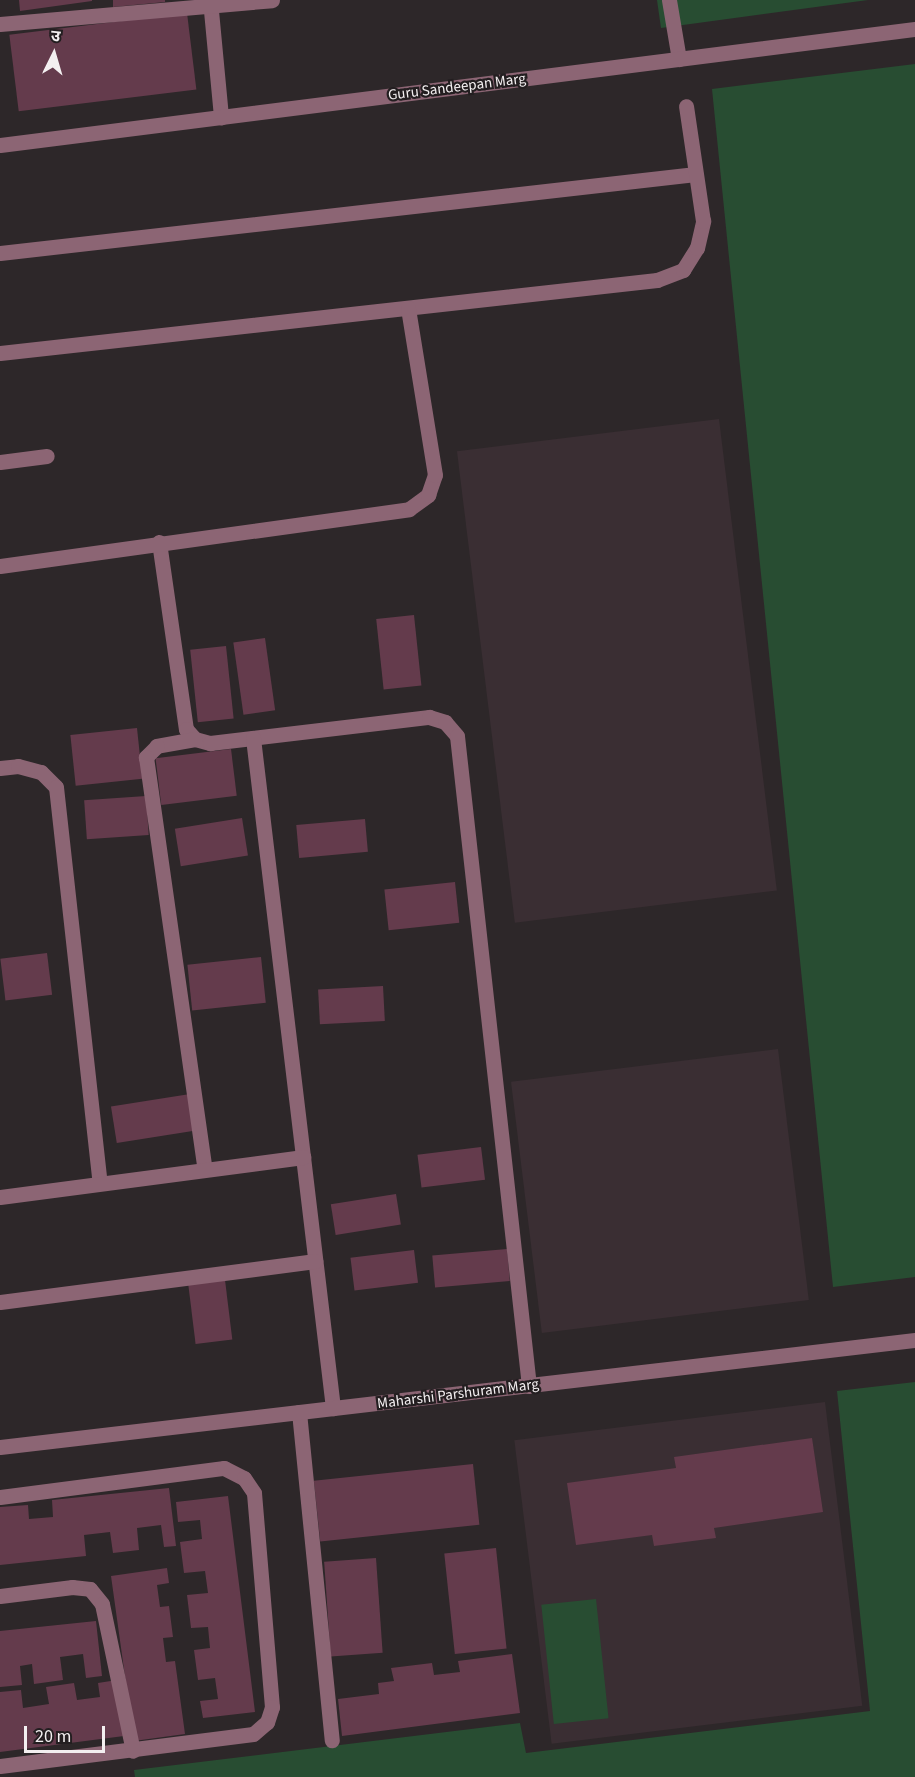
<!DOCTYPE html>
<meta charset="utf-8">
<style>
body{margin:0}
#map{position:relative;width:915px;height:1777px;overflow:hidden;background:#2d2729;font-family:"Source Sans 3","Noto Sans Devanagari",sans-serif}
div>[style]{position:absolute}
.built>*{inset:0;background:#3a2e33;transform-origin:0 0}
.green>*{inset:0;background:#284d32;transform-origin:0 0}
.building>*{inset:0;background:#643b4c;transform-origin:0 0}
.minor>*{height:15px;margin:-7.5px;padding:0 7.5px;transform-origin:7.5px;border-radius:7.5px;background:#8c6574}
.tertiary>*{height:15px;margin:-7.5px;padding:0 7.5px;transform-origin:7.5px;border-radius:7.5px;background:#8c6574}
span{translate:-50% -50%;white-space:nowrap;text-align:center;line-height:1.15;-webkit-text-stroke:4.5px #231e20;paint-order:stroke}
.street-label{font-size:15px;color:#f3eff0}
.north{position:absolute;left:24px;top:24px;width:60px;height:60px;-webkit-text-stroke:4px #231e20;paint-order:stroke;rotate:5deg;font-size:16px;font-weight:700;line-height:24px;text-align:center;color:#f3eff0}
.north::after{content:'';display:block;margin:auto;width:21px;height:27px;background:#f3eff0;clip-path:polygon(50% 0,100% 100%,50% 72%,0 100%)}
.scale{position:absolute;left:24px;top:1726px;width:81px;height:27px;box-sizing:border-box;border:3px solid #f3eff0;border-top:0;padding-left:8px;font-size:18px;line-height:21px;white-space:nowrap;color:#f3eff0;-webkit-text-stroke:4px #231e20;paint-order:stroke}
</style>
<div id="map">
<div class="built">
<div style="left:719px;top:419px;width:475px;height:264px;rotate:83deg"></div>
<div style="left:778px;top:1049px;width:253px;height:269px;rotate:83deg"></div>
<div style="left:825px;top:1402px;width:306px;height:313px;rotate:83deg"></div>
</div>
<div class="green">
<div style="clip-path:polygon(657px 0,868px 0,661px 28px)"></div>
<div style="clip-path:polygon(915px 64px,915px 1277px,833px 1287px,712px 89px)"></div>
<div style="clip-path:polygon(915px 1382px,915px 1777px,135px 1777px,134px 1770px,520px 1723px,526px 1753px,870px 1711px,837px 1391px)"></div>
<div style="left:596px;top:1599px;width:120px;height:55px;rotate:84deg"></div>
</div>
<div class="building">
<div style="clip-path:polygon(19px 0,92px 0,92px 1px,20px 11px)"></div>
<div style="clip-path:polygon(113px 0,165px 0,165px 2px,113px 7px)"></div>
<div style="left:187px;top:13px;width:77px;height:179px;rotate:83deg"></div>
<div style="left:414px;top:615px;width:71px;height:38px;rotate:84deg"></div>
<div style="left:265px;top:638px;width:73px;height:32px;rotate:82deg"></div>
<div style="left:226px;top:646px;width:73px;height:36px;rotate:84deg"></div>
<div style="left:137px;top:728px;width:51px;height:67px;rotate:84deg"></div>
<div style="left:231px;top:749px;width:47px;height:76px;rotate:83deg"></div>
<div style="left:146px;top:796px;width:39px;height:62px;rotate:86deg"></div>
<div style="left:242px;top:818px;width:38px;height:68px;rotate:81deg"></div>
<div style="left:365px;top:819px;width:33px;height:69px;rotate:85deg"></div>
<div style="left:455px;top:882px;width:41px;height:71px;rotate:84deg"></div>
<div style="left:47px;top:953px;width:42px;height:47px;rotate:83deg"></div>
<div style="left:261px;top:957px;width:46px;height:74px;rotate:84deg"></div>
<div style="left:383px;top:986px;width:35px;height:65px;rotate:87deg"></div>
<div style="left:190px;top:1094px;width:37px;height:80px;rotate:81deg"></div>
<div style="left:481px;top:1147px;width:33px;height:64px;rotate:83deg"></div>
<div style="left:396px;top:1194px;width:31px;height:66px;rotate:81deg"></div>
<div style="left:507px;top:1249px;width:32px;height:75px;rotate:85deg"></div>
<div style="left:414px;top:1250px;width:33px;height:64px;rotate:83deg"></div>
<div style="left:225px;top:1280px;width:60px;height:37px;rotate:83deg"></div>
<div style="clip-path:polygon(812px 1438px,823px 1512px,714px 1528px,716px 1538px,654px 1546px,652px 1535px,576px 1545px,567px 1483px,676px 1468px,674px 1457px)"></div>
<div style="left:473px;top:1464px;width:61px;height:160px;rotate:84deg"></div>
<div style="clip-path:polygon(169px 1488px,176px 1546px,164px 1547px,161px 1525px,137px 1528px,139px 1550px,113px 1553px,110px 1532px,84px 1535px,86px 1556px,0 1565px,0 1507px,28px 1505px,29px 1519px,53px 1517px,52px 1500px)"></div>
<div style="clip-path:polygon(228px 1496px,255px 1712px,203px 1718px,200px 1701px,218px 1699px,215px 1678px,198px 1680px,194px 1650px,210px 1648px,208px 1627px,191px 1628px,187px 1595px,208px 1593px,205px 1571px,184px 1573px,180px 1542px,202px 1539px,200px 1520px,178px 1522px,176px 1502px)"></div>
<div style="left:496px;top:1548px;width:101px;height:52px;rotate:84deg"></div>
<div style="left:376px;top:1558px;width:95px;height:52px;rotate:86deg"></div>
<div style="clip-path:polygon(167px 1568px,169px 1583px,157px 1585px,160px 1607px,169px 1606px,173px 1637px,163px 1638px,166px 1662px,175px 1661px,185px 1734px,134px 1741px,111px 1576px)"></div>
<div style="clip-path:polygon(96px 1621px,102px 1676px,86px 1678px,83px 1654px,60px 1657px,63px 1680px,34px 1684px,32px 1664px,20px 1666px,22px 1685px,0 1687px,0 1631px)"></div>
<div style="clip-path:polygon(512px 1654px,520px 1713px,342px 1736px,338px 1699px,379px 1694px,378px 1683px,394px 1681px,391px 1668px,432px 1663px,434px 1675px,460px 1672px,458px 1661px)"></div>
<div style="clip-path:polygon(117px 1680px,124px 1736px,0 1752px,0 1692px,21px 1690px,23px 1708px,49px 1704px,46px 1687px,74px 1683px,77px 1700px,100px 1697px,98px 1683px)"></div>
</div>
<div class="minor">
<div style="left:210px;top:0;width:118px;rotate:84.6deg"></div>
<div style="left:669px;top:0;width:60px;rotate:80.4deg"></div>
<div style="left:0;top:24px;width:273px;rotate:-5deg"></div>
<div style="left:0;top:145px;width:922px;rotate:-7.23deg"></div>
<div style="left:0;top:253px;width:700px;rotate:-6.48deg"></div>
<div style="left:0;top:353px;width:661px;rotate:-6.34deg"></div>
<div style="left:657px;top:280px;width:28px;rotate:-21deg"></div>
<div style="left:683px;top:270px;width:26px;rotate:-58deg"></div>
<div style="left:697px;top:248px;width:28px;rotate:-77deg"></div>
<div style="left:703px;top:221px;width:116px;rotate:-98.4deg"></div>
<div style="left:0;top:462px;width:47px;rotate:-7.3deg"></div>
<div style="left:159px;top:542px;width:189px;rotate:81.8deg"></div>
<div style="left:186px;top:729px;width:13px;rotate:48deg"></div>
<div style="left:195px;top:739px;width:16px;rotate:15deg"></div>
<div style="left:210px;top:743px;width:221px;rotate:-6.8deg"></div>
<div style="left:429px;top:717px;width:17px;rotate:17deg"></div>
<div style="left:445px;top:722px;width:18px;rotate:49deg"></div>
<div style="left:457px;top:736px;width:654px;rotate:83.68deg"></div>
<div style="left:0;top:566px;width:413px;rotate:-7.9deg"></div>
<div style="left:409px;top:509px;width:24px;rotate:-36deg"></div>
<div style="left:428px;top:495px;width:21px;rotate:-71deg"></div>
<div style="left:435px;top:475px;width:169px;rotate:-99.2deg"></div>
<div style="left:253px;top:738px;width:675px;rotate:83.19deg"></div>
<div style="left:195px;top:739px;width:39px;rotate:170deg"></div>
<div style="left:157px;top:746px;width:16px;rotate:135deg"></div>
<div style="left:146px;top:757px;width:416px;rotate:81.9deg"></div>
<div style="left:0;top:768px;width:18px;rotate:-6deg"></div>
<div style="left:18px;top:766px;width:24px;rotate:15deg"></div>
<div style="left:41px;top:772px;width:21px;rotate:45deg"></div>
<div style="left:56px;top:787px;width:398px;rotate:83.7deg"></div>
<div style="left:0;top:1197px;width:306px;rotate:-7.5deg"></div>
<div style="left:0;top:1302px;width:318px;rotate:-7.4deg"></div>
<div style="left:299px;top:1412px;width:330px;rotate:84.3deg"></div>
<div style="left:0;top:1497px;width:226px;rotate:-7.4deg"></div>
<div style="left:224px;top:1468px;width:22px;rotate:27deg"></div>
<div style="left:244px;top:1478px;width:18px;rotate:56deg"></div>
<div style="left:254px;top:1493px;width:215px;rotate:85.2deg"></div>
<div style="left:272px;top:1707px;width:16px;rotate:108deg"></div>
<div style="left:267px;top:1722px;width:18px;rotate:139deg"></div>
<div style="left:253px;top:1734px;width:255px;rotate:172.8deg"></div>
<div style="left:0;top:1596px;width:73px;rotate:-7.1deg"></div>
<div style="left:72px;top:1587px;width:18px;rotate:6deg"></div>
<div style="left:90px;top:1589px;width:19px;rotate:51deg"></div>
<div style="left:102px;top:1604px;width:150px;rotate:78.1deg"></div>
</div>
<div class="tertiary">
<div style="left:0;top:1447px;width:921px;rotate:-6.67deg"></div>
</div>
<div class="street-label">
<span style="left:457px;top:87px;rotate:-7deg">Guru Sandeepan Marg</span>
<span style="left:458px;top:1394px;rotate:-7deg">Maharshi Parshuram Marg</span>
</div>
<div class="north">उ</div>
<div class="scale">20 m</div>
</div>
